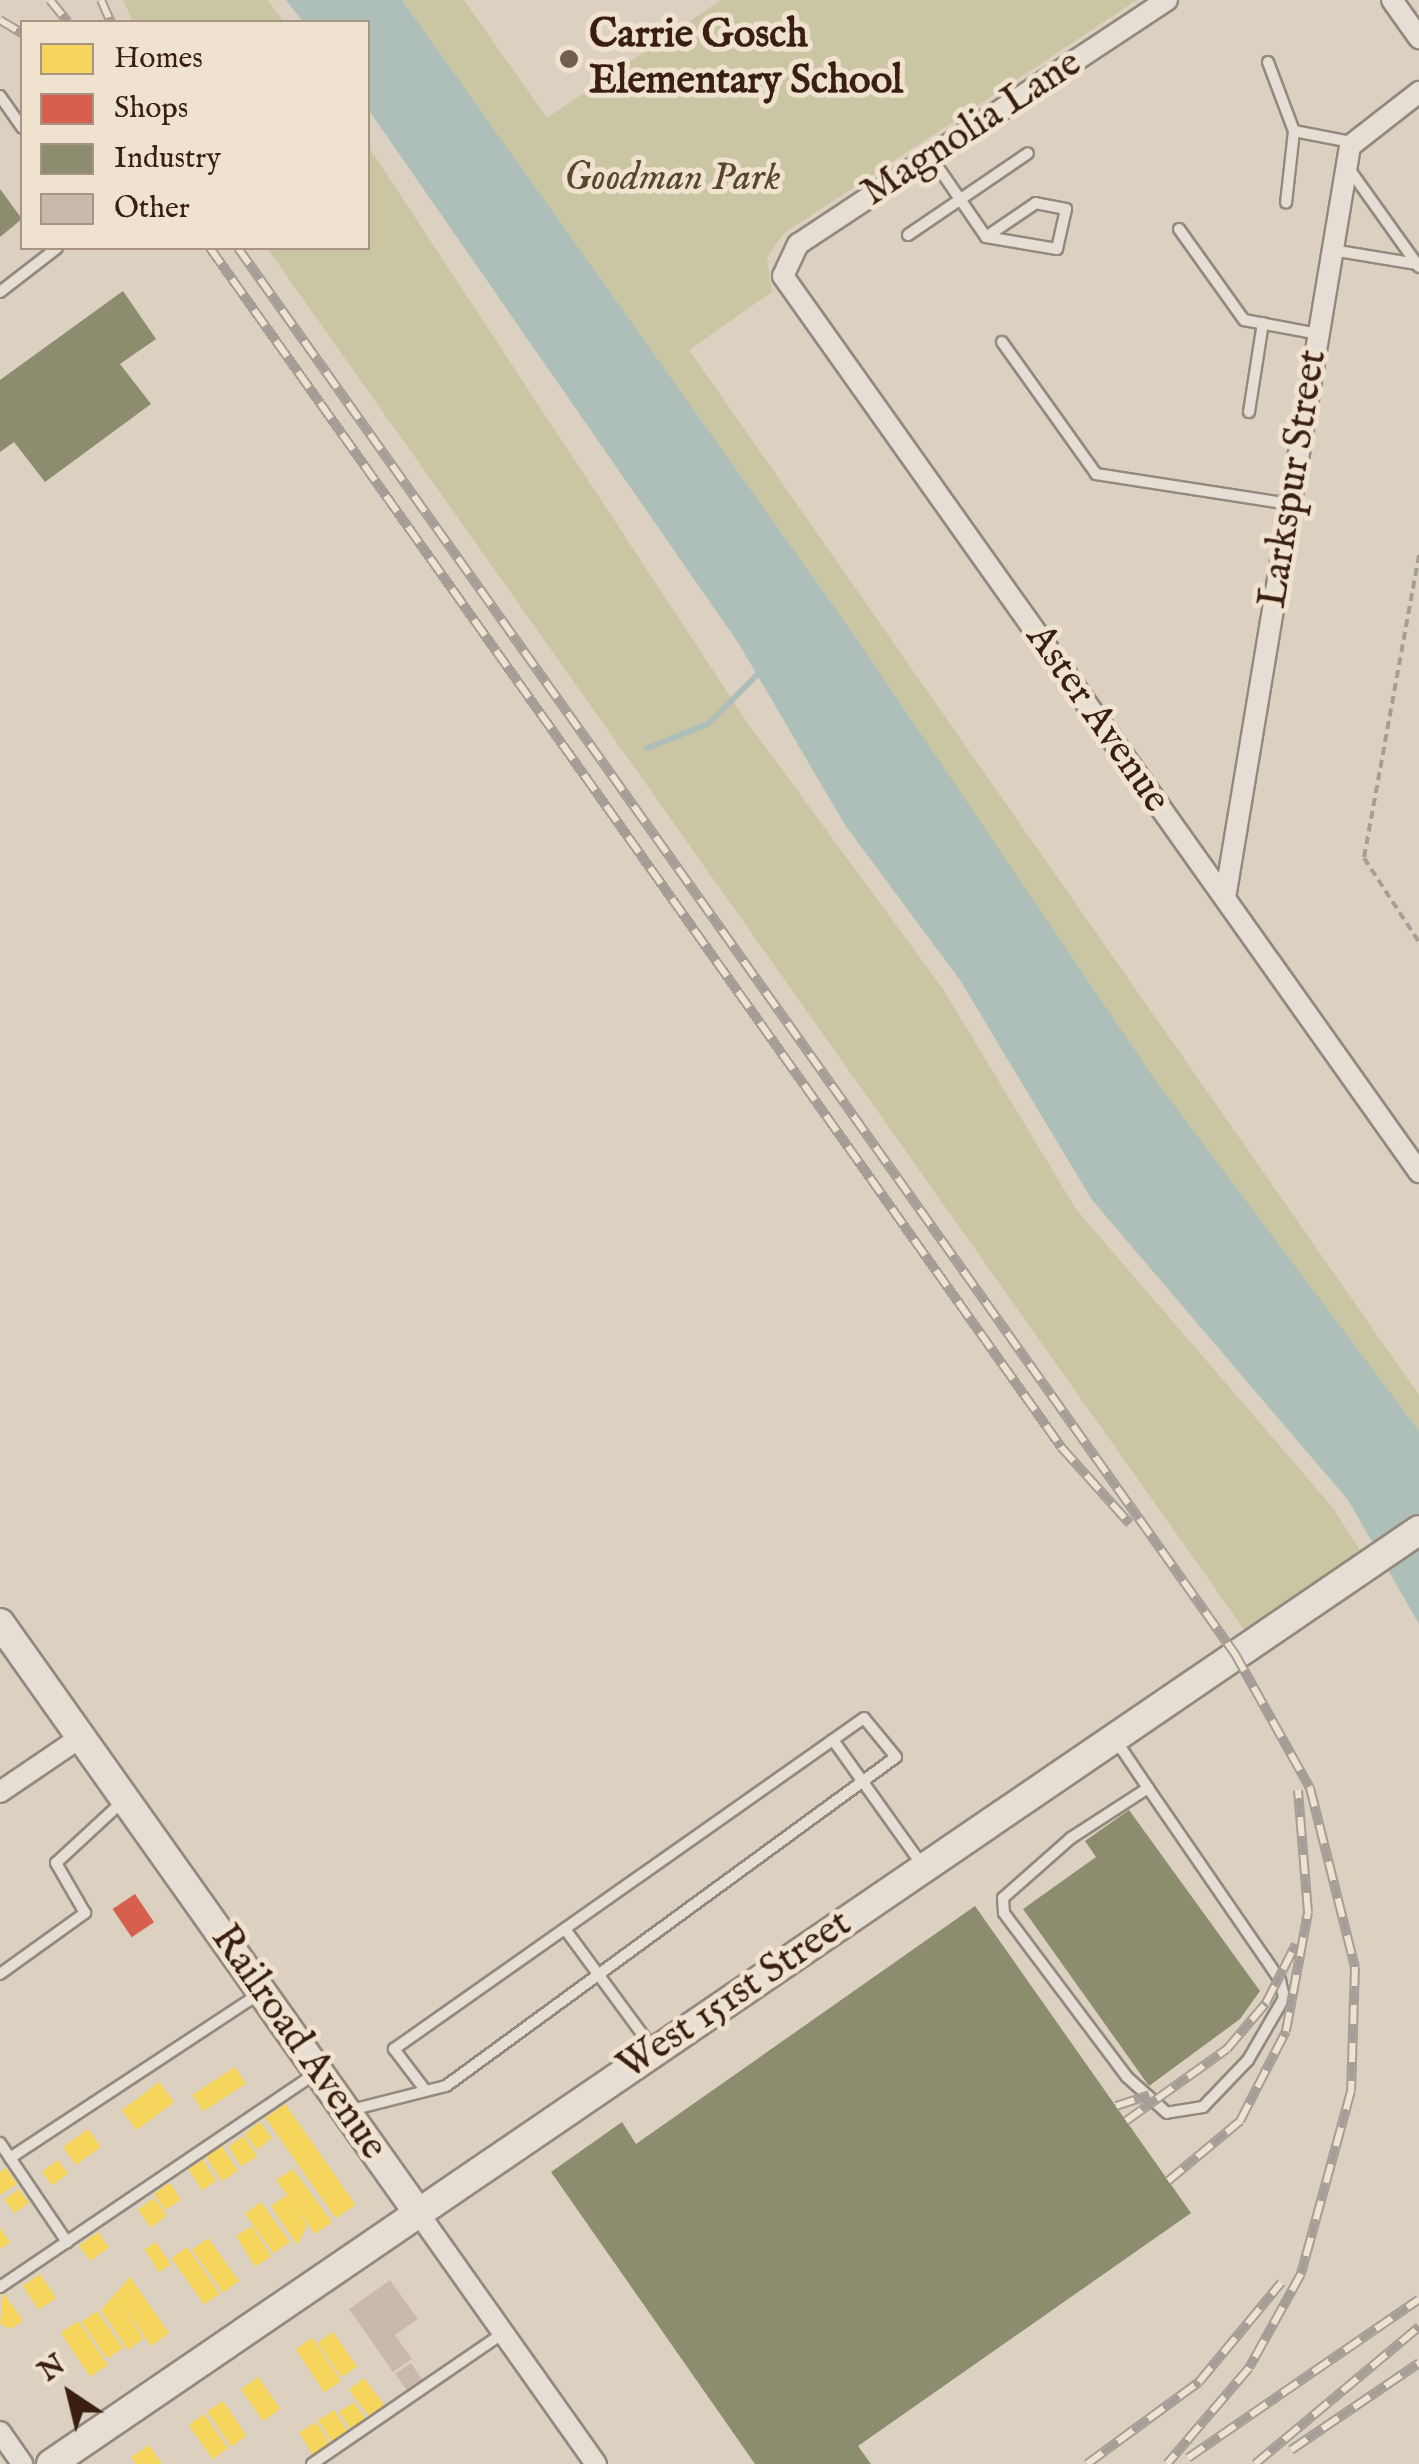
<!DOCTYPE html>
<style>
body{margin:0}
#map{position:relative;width:1419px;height:2464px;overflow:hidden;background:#dcd1c0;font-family:"IM FELL English",serif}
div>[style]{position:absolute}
.green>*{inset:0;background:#cac5a2}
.water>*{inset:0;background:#aebeb9}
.homes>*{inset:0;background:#f6d55c;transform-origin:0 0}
.shops>*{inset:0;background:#d6604d;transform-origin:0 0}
.industry>*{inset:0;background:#8c8c6e}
.stream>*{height:6px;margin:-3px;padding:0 3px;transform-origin:3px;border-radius:3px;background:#aebeb9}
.building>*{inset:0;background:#c9b9ad;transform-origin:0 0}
.path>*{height:4px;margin-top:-2px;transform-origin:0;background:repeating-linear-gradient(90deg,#a59e96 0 8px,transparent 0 13px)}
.roads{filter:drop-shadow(2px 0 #93897d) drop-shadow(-2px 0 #93897d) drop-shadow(0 2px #93897d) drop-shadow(0 -2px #93897d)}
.service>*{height:10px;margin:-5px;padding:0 5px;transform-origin:5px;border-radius:5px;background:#e4ded5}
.minor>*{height:20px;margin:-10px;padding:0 10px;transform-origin:10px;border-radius:10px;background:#e4ded5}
.tertiary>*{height:28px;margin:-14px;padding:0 14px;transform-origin:14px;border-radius:14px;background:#e4ded5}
.rail>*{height:10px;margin-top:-5px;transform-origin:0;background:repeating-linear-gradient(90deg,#efe2cf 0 19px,#a59e96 0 38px);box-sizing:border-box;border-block:2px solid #a59e96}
.dots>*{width:28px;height:28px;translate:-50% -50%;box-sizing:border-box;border:5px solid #efe2cf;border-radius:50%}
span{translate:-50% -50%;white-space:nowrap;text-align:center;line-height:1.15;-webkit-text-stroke:10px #efe2cf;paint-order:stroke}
.poi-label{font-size:40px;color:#3a1f10;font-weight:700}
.left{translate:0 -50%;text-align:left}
.street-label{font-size:40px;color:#3a1f10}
.park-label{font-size:40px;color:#5a462e;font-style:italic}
.legend{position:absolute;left:20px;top:20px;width:350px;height:230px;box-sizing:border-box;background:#efe2cf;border:2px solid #a79483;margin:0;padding:12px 18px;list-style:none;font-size:30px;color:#3a1f10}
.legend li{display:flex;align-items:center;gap:20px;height:50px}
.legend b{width:50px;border:2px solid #a79483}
.north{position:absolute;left:20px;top:2344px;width:100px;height:100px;-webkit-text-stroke:8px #efe2cf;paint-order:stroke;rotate:325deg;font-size:28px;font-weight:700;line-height:40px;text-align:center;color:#3a1f10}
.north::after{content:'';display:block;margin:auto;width:35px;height:45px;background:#3a1f10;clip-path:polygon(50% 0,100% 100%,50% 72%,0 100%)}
</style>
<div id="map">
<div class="green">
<div style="clip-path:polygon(123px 0,268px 0,284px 22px,133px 22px)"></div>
<div style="clip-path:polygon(402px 0,464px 0,547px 118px,721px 0,1137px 0,783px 234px,767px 258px,772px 292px,689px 350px,1419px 1395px,1419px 1431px,1147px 1075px,850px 629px)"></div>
<div style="clip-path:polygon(368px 146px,747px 722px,943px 989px,1076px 1209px,1333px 1508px,1368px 1563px,1253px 1642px,267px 248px,368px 248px)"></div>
</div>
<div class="water">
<div style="clip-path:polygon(286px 0,402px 0,850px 629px,1153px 1077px,1419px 1431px,1419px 1624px,1348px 1500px,1092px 1200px,960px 980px,845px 825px,739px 644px,368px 109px,368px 22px,303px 22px)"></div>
</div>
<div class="homes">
<div style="left:235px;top:2067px;width:20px;height:51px;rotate:57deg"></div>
<div style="left:159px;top:2082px;width:25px;height:47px;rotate:53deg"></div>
<div style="left:285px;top:2104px;width:123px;height:24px;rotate:55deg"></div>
<div style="left:260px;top:2122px;width:20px;height:19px;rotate:53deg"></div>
<div style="left:88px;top:2129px;width:22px;height:31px;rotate:54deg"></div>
<div style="left:244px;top:2136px;width:24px;height:19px;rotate:57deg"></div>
<div style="left:220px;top:2144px;width:32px;height:19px;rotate:56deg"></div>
<div style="left:58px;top:2160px;width:17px;height:20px;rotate:54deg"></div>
<div style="left:203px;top:2160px;width:25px;height:17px;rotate:58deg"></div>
<div style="clip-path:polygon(6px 2168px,17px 2184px,0 2195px,0 2172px)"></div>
<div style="clip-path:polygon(293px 2169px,332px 2222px,315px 2234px,298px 2210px,307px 2226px,297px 2245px,271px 2206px,287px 2195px,276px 2180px)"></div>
<div style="left:170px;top:2183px;width:20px;height:19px;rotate:57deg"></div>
<div style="left:19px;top:2189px;width:17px;height:18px;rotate:54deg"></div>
<div style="left:154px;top:2198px;width:22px;height:20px;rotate:54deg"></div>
<div style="left:261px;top:2202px;width:49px;height:20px;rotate:54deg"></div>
<div style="left:252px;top:2226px;width:36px;height:19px;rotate:58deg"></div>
<div style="clip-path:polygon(0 2228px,10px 2242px,0 2249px)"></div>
<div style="left:98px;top:2232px;width:19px;height:23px;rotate:55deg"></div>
<div style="left:208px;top:2238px;width:53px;height:20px;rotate:54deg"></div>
<div style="left:156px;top:2242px;width:27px;height:14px;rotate:57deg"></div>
<div style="left:187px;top:2247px;width:57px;height:19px;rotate:55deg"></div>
<div style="left:40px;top:2274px;width:29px;height:21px;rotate:56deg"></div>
<div style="clip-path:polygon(130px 2277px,169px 2333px,151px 2346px,122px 2305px,143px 2339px,128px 2350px,101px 2310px)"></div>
<div style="clip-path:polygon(3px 2292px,23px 2321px,11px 2329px,0 2324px)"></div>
<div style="left:97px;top:2311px;width:45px;height:19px;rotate:55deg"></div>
<div style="left:78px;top:2321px;width:53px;height:21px;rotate:56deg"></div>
<div style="left:333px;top:2332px;width:42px;height:19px;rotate:55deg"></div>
<div style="left:312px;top:2338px;width:52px;height:20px;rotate:56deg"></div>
<div style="left:258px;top:2377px;width:39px;height:21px;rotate:55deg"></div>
<div style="left:364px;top:2378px;width:35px;height:19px;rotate:53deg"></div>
<div style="left:223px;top:2401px;width:42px;height:19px;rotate:56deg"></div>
<div style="left:354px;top:2402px;width:22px;height:18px;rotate:56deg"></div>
<div style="left:334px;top:2410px;width:30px;height:19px;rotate:57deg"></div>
<div style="left:204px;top:2414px;width:42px;height:19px;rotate:55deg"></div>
<div style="left:316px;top:2422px;width:31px;height:20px;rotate:58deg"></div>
<div style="clip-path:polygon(149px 2445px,162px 2464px,136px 2464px,131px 2457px)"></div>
</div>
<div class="shops">
<div style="left:135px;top:1894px;width:34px;height:27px;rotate:56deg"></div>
</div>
<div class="industry">
<div style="clip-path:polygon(0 189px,22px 219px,0 237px)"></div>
<div style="clip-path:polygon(123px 291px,156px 339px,120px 364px,151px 404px,45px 482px,14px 442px,0 452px,0 380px)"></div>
<div style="clip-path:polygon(1129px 1810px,1260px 1991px,1240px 2019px,1149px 2086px,1023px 1909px,1096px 1857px,1085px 1841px)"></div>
<div style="clip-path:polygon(975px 1906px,1191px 2213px,858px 2446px,871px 2464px,755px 2464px,551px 2172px,622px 2122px,636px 2144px)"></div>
</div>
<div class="stream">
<div style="left:647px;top:748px;width:66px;rotate:-21.5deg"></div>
<div style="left:708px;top:724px;width:69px;rotate:-45deg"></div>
</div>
<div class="building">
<div style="clip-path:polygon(390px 2280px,418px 2319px,395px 2335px,412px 2359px,393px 2372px,349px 2309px)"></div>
<div style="left:411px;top:2363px;width:22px;height:19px;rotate:56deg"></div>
</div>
<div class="path">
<div style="left:1419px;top:555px;width:308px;rotate:100.3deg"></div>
<div style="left:1364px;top:858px;width:100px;rotate:56.8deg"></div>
</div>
<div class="roads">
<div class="service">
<div style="left:1268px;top:62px;width:74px;rotate:69.4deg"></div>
<div style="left:1294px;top:131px;width:72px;rotate:96.3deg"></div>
<div style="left:0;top:96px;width:39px;rotate:55deg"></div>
<div style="left:1294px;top:131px;width:58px;rotate:10.9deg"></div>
<div style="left:931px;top:157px;width:97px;rotate:55.5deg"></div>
<div style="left:986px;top:237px;width:72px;rotate:9.6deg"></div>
<div style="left:1057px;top:249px;width:41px;rotate:-77.3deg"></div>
<div style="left:1066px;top:209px;width:31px;rotate:-169deg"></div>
<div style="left:1036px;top:203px;width:60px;rotate:145.8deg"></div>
<div style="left:1347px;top:166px;width:124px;rotate:54.5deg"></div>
<div style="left:1179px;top:229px;width:112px;rotate:54.5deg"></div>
<div style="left:1244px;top:320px;width:75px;rotate:10.7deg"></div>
<div style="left:908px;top:235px;width:145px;rotate:-34.3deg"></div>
<div style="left:1332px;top:250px;width:86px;rotate:9.4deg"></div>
<div style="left:0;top:292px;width:72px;rotate:-37.7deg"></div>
<div style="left:1002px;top:342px;width:162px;rotate:54.5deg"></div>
<div style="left:1096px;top:474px;width:196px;rotate:8.8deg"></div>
<div style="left:1249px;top:412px;width:90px;rotate:-81.1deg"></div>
<div style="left:833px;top:1740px;width:153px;rotate:54.5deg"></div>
<div style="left:1117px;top:1742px;width:55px;rotate:56deg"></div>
<div style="left:1148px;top:1788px;width:206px;rotate:55.5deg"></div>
<div style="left:1265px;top:1958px;width:27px;rotate:56deg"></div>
<div style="left:1280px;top:1980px;width:18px;rotate:77deg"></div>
<div style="left:1284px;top:1998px;width:72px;rotate:120.1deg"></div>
<div style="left:1248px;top:2060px;width:65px;rotate:133.8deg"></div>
<div style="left:1203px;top:2107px;width:36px;rotate:171deg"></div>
<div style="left:1167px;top:2113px;width:54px;rotate:-138deg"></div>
<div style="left:1127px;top:2077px;width:205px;rotate:-126.9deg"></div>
<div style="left:1004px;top:1913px;width:15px;rotate:-94deg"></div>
<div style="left:1003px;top:1898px;width:91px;rotate:-41.4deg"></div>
<div style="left:1071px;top:1838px;width:92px;rotate:-33deg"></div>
<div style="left:565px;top:1929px;width:149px;rotate:53.7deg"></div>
<div style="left:0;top:1974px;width:105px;rotate:-35.7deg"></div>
<div style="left:85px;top:1913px;width:58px;rotate:-120.1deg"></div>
<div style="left:56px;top:1863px;width:93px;rotate:-42.8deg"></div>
<div style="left:347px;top:2111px;width:102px;rotate:-14.2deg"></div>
<div style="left:446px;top:2086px;width:557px;rotate:-36.17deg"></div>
<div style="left:896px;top:1757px;width:50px;rotate:-129.4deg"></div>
<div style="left:864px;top:1718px;width:575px;rotate:144.84deg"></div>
<div style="left:394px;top:2049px;width:48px;rotate:52.7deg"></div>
<div style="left:0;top:2143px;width:120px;rotate:55.9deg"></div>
<div style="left:10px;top:2158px;width:300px;rotate:-33.4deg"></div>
<div style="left:0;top:2287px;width:384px;rotate:-34.1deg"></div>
<div style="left:312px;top:2464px;width:232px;rotate:-34.4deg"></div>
</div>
<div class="minor">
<div style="left:1167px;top:0;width:442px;rotate:146.5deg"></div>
<div style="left:798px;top:244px;width:35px;rotate:115deg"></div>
<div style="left:783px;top:276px;width:1099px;rotate:54.63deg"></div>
<div style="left:1392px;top:0;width:47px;rotate:54.6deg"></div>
<div style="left:1225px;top:898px;width:762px;rotate:-80.56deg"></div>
<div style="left:1350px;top:146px;width:88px;rotate:-38deg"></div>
<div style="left:0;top:1792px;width:98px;rotate:-34.2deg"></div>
<div style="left:419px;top:2214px;width:306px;rotate:54.7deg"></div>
<div style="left:0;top:2432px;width:39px;rotate:55deg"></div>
</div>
<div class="tertiary">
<div style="left:0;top:1623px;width:724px;rotate:54.66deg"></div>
<div style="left:51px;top:2464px;width:1656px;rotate:-34.32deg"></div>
</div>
</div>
<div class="rail">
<div style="left:50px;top:0;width:28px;rotate:51deg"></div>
<div style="left:101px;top:0;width:24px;rotate:66deg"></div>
<div style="left:0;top:20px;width:26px;rotate:31deg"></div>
<div style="left:210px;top:248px;width:1470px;rotate:54.63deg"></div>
<div style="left:1061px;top:1447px;width:103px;rotate:48.1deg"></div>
<div style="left:238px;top:248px;width:1724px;rotate:54.66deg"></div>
<div style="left:1235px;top:1654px;width:154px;rotate:60.8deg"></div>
<div style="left:1310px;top:1788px;width:185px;rotate:75.9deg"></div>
<div style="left:1355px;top:1967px;width:124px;rotate:91.8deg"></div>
<div style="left:1351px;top:2091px;width:190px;rotate:105.3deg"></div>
<div style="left:1301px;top:2274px;width:107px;rotate:119deg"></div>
<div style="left:1249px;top:2368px;width:126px;rotate:130.5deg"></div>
<div style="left:1116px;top:2106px;width:35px;rotate:-18deg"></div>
<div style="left:1126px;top:2121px;width:124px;rotate:-35.5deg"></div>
<div style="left:1227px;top:2049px;width:60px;rotate:-49.7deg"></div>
<div style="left:1266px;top:2003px;width:66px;rotate:-63deg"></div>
<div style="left:1168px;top:2181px;width:94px;rotate:-39.8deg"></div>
<div style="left:1240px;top:2121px;width:101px;rotate:-62.9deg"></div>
<div style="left:1286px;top:2031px;width:121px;rotate:-79.5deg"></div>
<div style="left:1308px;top:1912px;width:122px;rotate:-94.7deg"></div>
<div style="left:1291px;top:2450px;width:155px;rotate:-34.2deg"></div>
<div style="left:1188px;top:2458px;width:280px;rotate:-34.5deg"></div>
<div style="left:1087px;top:2464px;width:139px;rotate:-36.2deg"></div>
<div style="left:1199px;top:2382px;width:129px;rotate:-50.4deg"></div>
<div style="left:1255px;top:2464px;width:214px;rotate:-39.9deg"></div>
</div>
<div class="dots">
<div style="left:569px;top:59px;background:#735d4e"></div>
</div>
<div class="poi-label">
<span class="left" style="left:589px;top:59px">Carrie Gosch<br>Elementary School</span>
</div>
<div class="street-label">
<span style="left:972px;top:129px;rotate:-33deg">Magnolia Lane</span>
<span style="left:1294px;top:479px;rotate:-81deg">Larkspur Street</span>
<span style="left:1097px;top:719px;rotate:55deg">Aster Avenue</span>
<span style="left:735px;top:1996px;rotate:-34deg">West 151st Street</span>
<span style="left:298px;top:2043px;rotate:55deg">Railroad Avenue</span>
</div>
<div class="park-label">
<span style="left:672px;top:179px">Goodman Park</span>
</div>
<ul class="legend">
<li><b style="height:28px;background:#f6d55c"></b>Homes</li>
<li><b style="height:28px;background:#d6604d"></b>Shops</li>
<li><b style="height:28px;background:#8c8c6e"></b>Industry</li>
<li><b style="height:28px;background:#c9b9ad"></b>Other</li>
</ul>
<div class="north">N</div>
</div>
